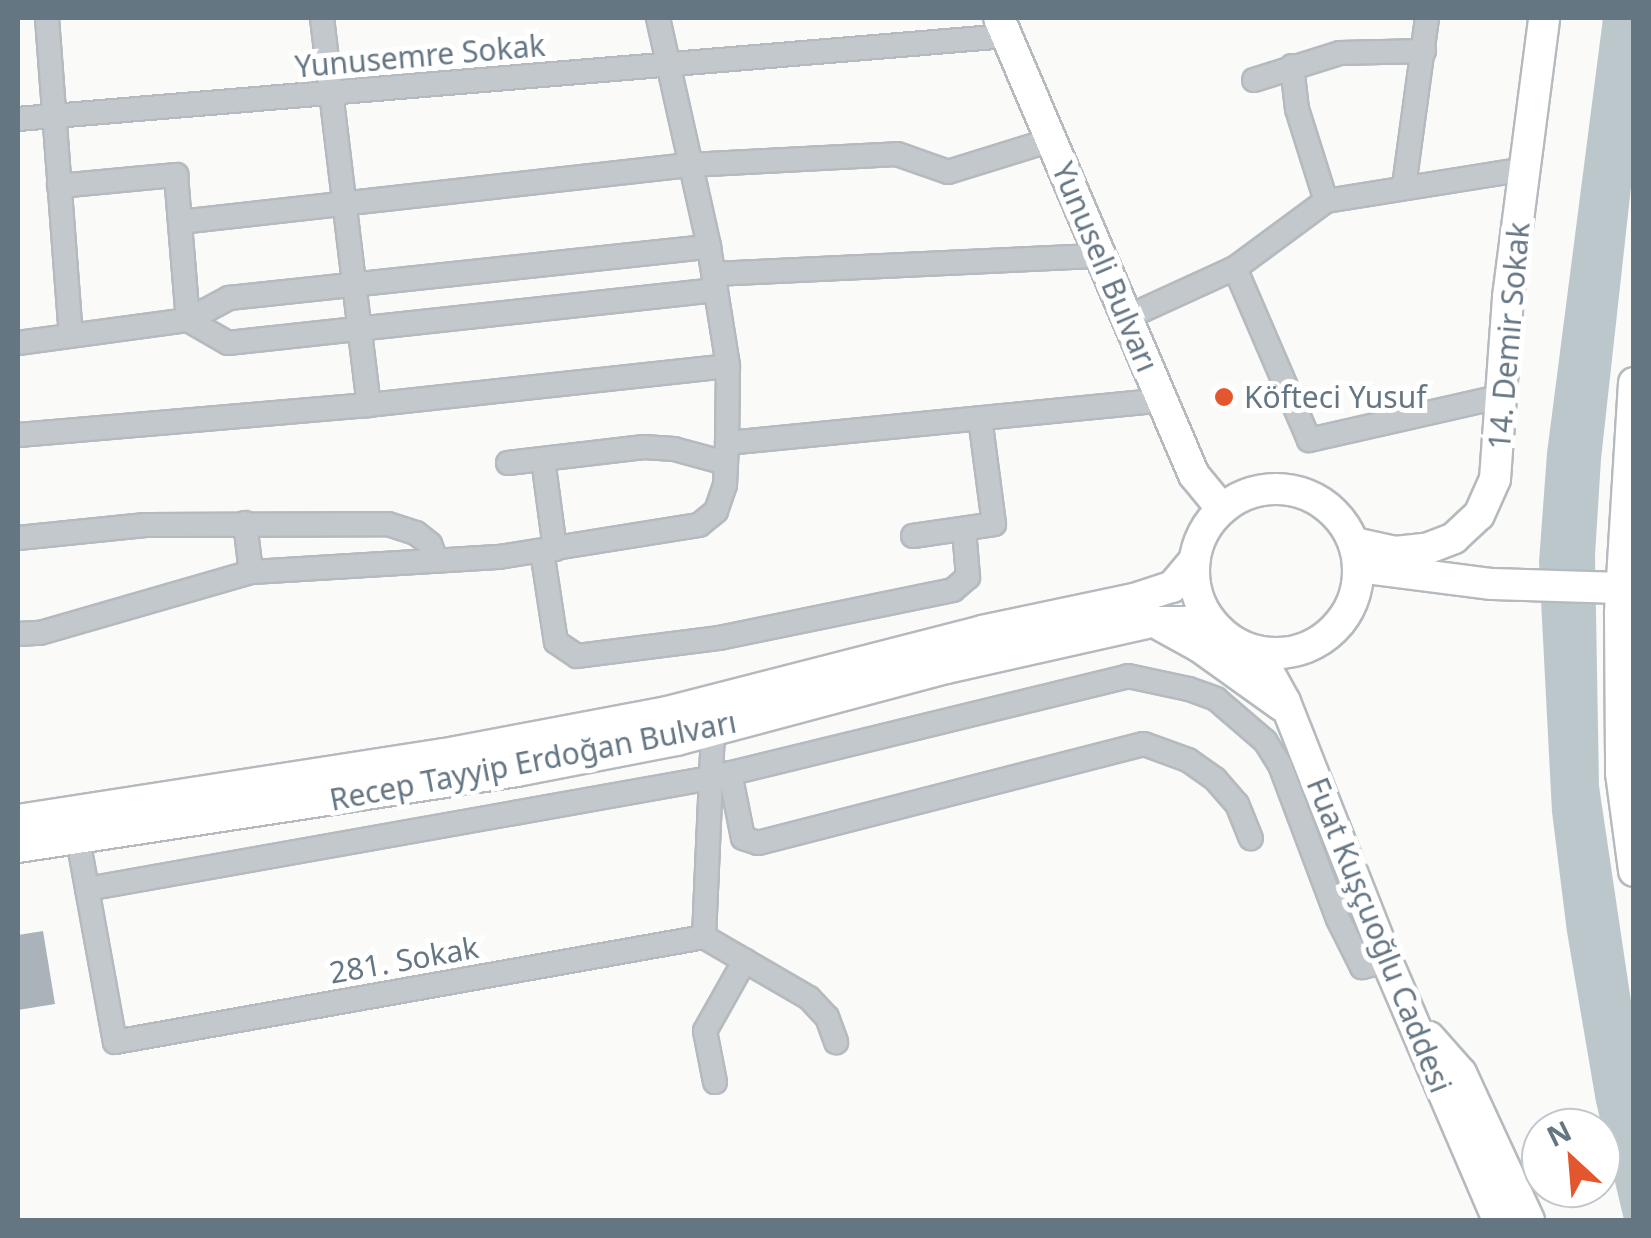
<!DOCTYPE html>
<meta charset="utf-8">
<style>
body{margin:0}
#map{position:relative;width:1651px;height:1238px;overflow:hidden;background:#fafaf8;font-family:"Noto Sans",sans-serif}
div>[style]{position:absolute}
.water>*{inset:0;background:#bbc7cb}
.building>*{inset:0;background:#aab3b9}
.roads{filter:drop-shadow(2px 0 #b5babe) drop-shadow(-2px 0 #b5babe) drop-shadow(0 2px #b5babe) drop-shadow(0 -2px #b5babe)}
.minor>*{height:22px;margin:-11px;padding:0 11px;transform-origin:11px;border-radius:11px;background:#c3c8cc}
.major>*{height:30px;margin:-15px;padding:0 15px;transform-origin:15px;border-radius:15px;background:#fff}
.major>.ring{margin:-15px;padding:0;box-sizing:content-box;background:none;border:30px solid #fff;border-radius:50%}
.dots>*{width:28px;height:28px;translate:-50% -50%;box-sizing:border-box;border:5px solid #fff;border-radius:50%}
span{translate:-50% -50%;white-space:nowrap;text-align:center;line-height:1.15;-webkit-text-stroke:10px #fff;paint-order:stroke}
.street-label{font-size:30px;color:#657683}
.poi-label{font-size:30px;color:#657683}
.left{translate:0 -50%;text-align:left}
.frame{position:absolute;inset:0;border:20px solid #657683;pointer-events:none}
.north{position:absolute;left:1521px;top:1108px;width:100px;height:100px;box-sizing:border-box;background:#fff;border:2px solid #c1c8cd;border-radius:50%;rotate:334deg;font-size:28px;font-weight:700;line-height:40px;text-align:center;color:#657683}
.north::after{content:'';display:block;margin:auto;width:35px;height:45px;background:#e4572e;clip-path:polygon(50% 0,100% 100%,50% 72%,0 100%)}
</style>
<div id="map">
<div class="water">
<div style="clip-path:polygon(1603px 18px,1633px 18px,1633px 169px,1601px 459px,1595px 555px,1599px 786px,1633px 1015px,1633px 1220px,1624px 1220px,1596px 1102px,1567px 932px,1552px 812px,1539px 562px,1547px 453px)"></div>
</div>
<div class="building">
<div style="clip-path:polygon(43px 931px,55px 1004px,18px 1010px,18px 935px)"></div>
</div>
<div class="roads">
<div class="minor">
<div style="left:47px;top:18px;width:318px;rotate:85.7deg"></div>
<div style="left:322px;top:18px;width:390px;rotate:83.1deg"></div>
<div style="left:658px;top:18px;width:235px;rotate:77.4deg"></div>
<div style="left:709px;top:247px;width:121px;rotate:80.9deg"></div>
<div style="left:728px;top:366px;width:77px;rotate:90.7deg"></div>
<div style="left:727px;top:443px;width:437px;rotate:-5.6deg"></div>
<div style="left:1292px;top:66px;width:43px;rotate:83.4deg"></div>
<div style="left:1297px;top:109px;width:96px;rotate:72.5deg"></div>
<div style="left:1254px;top:80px;width:90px;rotate:-17.4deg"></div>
<div style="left:1340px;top:53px;width:84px;rotate:-1.4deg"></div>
<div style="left:18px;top:119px;width:992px;rotate:-4.8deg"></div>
<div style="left:59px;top:186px;width:118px;rotate:-5.4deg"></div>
<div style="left:176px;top:175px;width:145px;rotate:85.3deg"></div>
<div style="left:188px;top:320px;width:47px;rotate:-28.2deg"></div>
<div style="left:229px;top:298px;width:483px;rotate:-6.1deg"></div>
<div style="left:1404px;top:186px;width:170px;rotate:-82.2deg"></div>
<div style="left:180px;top:222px;width:512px;rotate:-6.39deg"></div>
<div style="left:689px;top:165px;width:208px;rotate:-3deg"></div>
<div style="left:897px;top:154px;width:54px;rotate:19.4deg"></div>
<div style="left:948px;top:172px;width:108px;rotate:-17.3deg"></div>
<div style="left:1235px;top:268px;width:187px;rotate:66.7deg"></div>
<div style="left:1309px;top:440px;width:198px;rotate:-12.8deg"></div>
<div style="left:714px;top:274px;width:385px;rotate:-2.7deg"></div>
<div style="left:1128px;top:317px;width:118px;rotate:-24.6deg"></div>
<div style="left:1235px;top:268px;width:113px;rotate:-36.4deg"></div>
<div style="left:1326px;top:201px;width:203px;rotate:-9.1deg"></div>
<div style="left:18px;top:343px;width:172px;rotate:-7.7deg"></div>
<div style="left:188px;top:320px;width:46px;rotate:29.9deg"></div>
<div style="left:228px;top:343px;width:491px;rotate:-6.2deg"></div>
<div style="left:18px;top:435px;width:352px;rotate:-4.9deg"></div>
<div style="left:369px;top:405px;width:361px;rotate:-6.2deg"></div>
<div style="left:543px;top:459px;width:91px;rotate:82.4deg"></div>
<div style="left:508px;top:463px;width:137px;rotate:-6.7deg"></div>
<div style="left:644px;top:447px;width:30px;rotate:4deg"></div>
<div style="left:674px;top:449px;width:54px;rotate:15.1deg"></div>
<div style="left:245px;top:523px;width:49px;rotate:83deg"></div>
<div style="left:913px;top:536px;width:82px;rotate:-8.4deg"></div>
<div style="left:994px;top:524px;width:107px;rotate:-97.5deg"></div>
<div style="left:18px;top:538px;width:128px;rotate:-5.8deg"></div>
<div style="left:145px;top:525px;width:243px;rotate:-0.2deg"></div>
<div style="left:388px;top:524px;width:29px;rotate:18deg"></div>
<div style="left:416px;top:533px;width:18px;rotate:38deg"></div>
<div style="left:430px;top:544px;width:17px;rotate:69deg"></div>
<div style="left:542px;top:551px;width:92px;rotate:81.3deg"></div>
<div style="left:556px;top:642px;width:25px;rotate:34deg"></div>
<div style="left:577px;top:656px;width:143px;rotate:-7.2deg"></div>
<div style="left:719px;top:638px;width:239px;rotate:-11.6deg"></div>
<div style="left:953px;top:590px;width:20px;rotate:-41deg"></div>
<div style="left:968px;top:577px;width:48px;rotate:-94.8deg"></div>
<div style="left:18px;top:634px;width:22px;rotate:-3deg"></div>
<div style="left:40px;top:633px;width:220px;rotate:-16.1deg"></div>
<div style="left:251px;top:572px;width:248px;rotate:-3.5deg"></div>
<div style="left:499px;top:557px;width:203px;rotate:-9.1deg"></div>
<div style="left:699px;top:525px;width:22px;rotate:-39deg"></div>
<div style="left:716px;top:511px;width:28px;rotate:-71deg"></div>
<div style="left:725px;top:485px;width:42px;rotate:-87.3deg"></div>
<div style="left:730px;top:773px;width:66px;rotate:78.7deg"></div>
<div style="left:743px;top:838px;width:16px;rotate:18deg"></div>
<div style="left:758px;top:843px;width:398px;rotate:-14.4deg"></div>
<div style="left:1144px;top:744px;width:47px;rotate:20deg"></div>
<div style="left:1188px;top:760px;width:33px;rotate:35deg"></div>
<div style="left:1215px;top:779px;width:33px;rotate:49deg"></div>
<div style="left:1237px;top:804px;width:37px;rotate:68deg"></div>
<div style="left:78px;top:839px;width:206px;rotate:79.7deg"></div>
<div style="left:115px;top:1042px;width:598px;rotate:-10.11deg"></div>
<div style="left:704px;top:937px;width:207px;rotate:-87.5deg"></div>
<div style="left:87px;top:889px;width:634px;rotate:-10.09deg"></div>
<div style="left:711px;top:778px;width:429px;rotate:-13.7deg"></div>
<div style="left:1128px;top:676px;width:62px;rotate:12deg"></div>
<div style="left:1189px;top:689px;width:29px;rotate:20deg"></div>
<div style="left:1216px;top:699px;width:65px;rotate:40.6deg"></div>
<div style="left:1265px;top:741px;width:28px;rotate:58deg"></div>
<div style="left:1280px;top:765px;width:165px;rotate:69.4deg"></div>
<div style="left:1338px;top:919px;width:54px;rotate:63.4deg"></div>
<div style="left:1362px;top:967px;width:26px;rotate:-13deg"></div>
<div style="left:704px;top:937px;width:121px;rotate:30.2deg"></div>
<div style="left:809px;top:998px;width:26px;rotate:47deg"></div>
<div style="left:827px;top:1017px;width:27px;rotate:70deg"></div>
<div style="left:715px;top:1082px;width:52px;rotate:-101.1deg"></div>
<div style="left:705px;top:1031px;width:81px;rotate:-60.6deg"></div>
</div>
<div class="major">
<div style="left:999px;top:18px;width:497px;rotate:66.9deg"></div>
<div style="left:1194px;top:475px;width:44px;rotate:50.5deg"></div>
<div style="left:1634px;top:383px;width:231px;rotate:93.5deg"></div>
<div style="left:1620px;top:614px;width:159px;rotate:89.6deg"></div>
<div style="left:1621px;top:773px;width:99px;rotate:82.4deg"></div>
<div class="ring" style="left:1194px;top:489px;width:134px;height:134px"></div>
<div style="left:1354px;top:543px;width:42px;rotate:12.4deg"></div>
<div style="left:1395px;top:552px;width:31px;rotate:-6deg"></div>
<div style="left:1426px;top:549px;width:30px;rotate:-21deg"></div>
<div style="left:1454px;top:538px;width:34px;rotate:-43deg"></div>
<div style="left:1479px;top:515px;width:39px;rotate:-66deg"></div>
<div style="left:1495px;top:479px;width:182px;rotate:-85.9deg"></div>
<div style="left:1508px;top:297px;width:281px;rotate:-82.6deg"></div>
<div style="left:1359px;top:567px;width:134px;rotate:7.3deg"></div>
<div style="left:1492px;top:584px;width:130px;rotate:1.8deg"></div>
<div style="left:1162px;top:626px;width:43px;rotate:28.9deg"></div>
<div style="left:1200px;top:647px;width:101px;rotate:35.7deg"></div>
<div style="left:1257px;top:651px;width:58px;rotate:61.2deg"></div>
<div style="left:1285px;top:702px;width:278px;rotate:68.5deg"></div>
<div style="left:1387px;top:961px;width:282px;rotate:66.8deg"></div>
<div style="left:18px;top:820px;width:432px;rotate:-8.8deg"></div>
<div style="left:445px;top:754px;width:226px;rotate:-10.7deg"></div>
<div style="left:667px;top:712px;width:325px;rotate:-14.4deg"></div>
<div style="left:982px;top:631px;width:155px;rotate:-11.9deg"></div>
<div style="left:1134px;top:599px;width:40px;rotate:-18deg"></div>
<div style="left:1172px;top:587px;width:35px;rotate:-50deg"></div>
<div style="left:18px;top:847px;width:505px;rotate:-8.66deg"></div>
<div style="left:517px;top:771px;width:163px;rotate:-11deg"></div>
<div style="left:677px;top:740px;width:278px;rotate:-15deg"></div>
<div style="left:946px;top:668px;width:211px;rotate:-12.6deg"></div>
<div style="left:1152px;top:622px;width:42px"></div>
<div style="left:1194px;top:622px;width:26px;rotate:18deg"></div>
<div style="left:1429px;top:1037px;width:48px;rotate:48.4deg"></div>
<div style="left:1461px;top:1073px;width:162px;rotate:65.2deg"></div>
</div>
</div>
<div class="dots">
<div style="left:1224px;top:397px;background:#e4572e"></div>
</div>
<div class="street-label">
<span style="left:420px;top:56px;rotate:-5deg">Yunusemre Sokak</span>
<span style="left:1105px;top:267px;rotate:67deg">Yunuseli Bulvarı</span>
<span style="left:1509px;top:336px;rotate:-85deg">14. Demir Sokak</span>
<span style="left:533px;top:761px;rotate:-11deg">Recep Tayyip Erdoğan Bulvarı</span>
<span style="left:1379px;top:935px;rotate:68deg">Fuat Kuşçuoğlu Caddesi</span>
<span style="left:404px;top:960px;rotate:-10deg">281. Sokak</span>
</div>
<div class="poi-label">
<span class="left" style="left:1244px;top:397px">Köfteci Yusuf</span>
</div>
<div class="frame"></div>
<div class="north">N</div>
</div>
